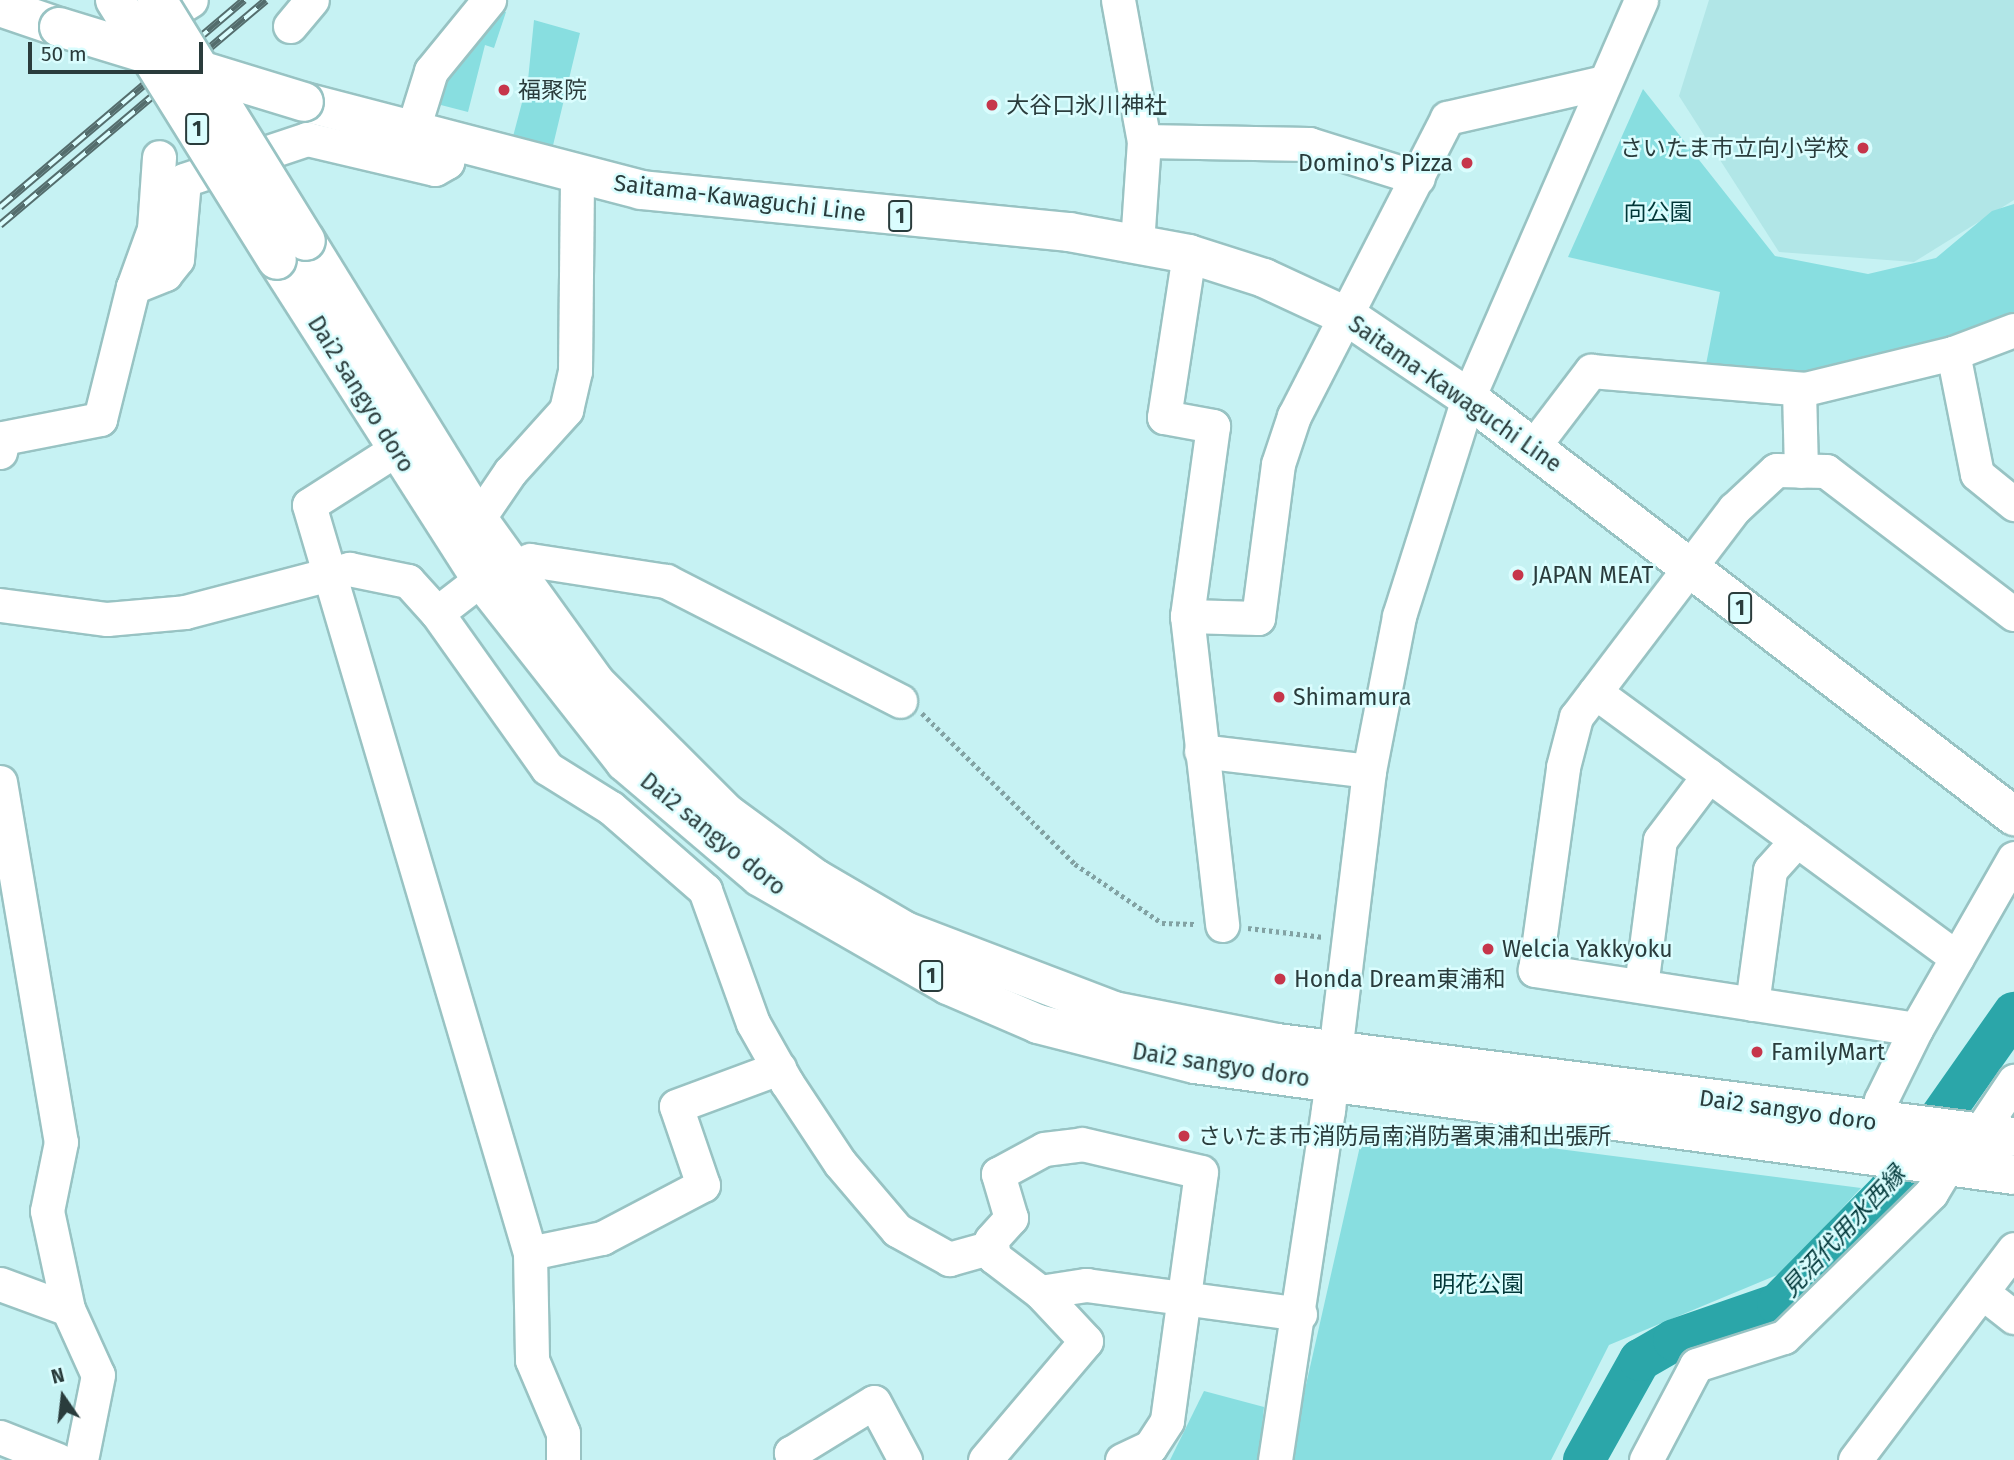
<!DOCTYPE html>
<meta charset="utf-8">
<style>
body{margin:0}
#map{position:relative;width:2014px;height:1460px;overflow:hidden;background:#c6f2f3;font-family:"Fira Sans","Noto Sans JP",sans-serif}
div>[style]{position:absolute}
.built>*{inset:0;background:#b1e6e7}
.green>*{inset:0;background:#88dee0}
.river>*{height:42px;margin:-21px;padding:0 21px;transform-origin:21px;border-radius:21px;background:#2ba6a9}
.path>*{height:4.5px;margin-top:-2.25px;transform-origin:0;background:repeating-linear-gradient(90deg,#82a2a3 0 3.5px,transparent 0 7px)}
.roads{filter:drop-shadow(2px 0 #98c3c3) drop-shadow(-2px 0 #98c3c3) drop-shadow(0 2px #98c3c3) drop-shadow(0 -2px #98c3c3)}
.minor>*{height:33px;margin:-16.5px;padding:0 16.5px;transform-origin:16.5px;border-radius:16.5px;background:#fff}
.major>*{height:38px;margin:-19px;padding:0 19px;transform-origin:19px;border-radius:19px;background:#fff}
.rail>*{height:8px;margin-top:-4px;transform-origin:0;background:repeating-linear-gradient(90deg,#dafdfe 0 16px,#546d6d 0 32px);box-sizing:border-box;border-block:2px solid #546d6d}
.bridges{filter:drop-shadow(2px 0 #98c3c3) drop-shadow(-2px 0 #98c3c3) drop-shadow(0 2px #98c3c3) drop-shadow(0 -2px #98c3c3)}
.major-bridge>*{height:38px;margin:-19px;padding:0 19px;transform-origin:19px;border-radius:19px;background:#fff}
.dots>*{width:19px;height:19px;translate:-50% -50%;box-sizing:border-box;border:4px solid #dafdfe;border-radius:50%}
span{translate:-50% -50%;white-space:nowrap;text-align:center;line-height:1.15;-webkit-text-stroke:5px #dafdfe;paint-order:stroke}
.shield-label span{padding:2px 5px;background:#dafdfe;border:2px solid;border-radius:5px;-webkit-text-stroke-width:0}
.shield-label{font-size:21px;color:#2a3c3c;font-weight:700}
.poi-label{font-size:23px;color:#2a3c3c}
.left{translate:0 -50%;text-align:left}
.right{translate:-100% -50%;text-align:right}
.street-label{font-size:23px;color:#2a3c3c}
.park-label{font-size:23px;color:#003637}
.water-label{font-size:24px;color:#003739;font-style:italic}
.north{position:absolute;left:28px;top:1362px;width:70px;height:70px;-webkit-text-stroke:5px #dafdfe;paint-order:stroke;rotate:346deg;font-size:19px;font-weight:700;line-height:28px;text-align:center;color:#2a3c3c}
.north::after{content:'';display:block;margin:auto;width:24px;height:32px;background:#2a3c3c;clip-path:polygon(50% 0,100% 100%,50% 72%,0 100%)}
.scale{position:absolute;left:28px;top:42px;width:175px;height:32px;box-sizing:border-box;border:4px solid #2a3c3c;border-top:0;padding-left:9px;font-size:21px;line-height:24px;white-space:nowrap;color:#2a3c3c;-webkit-text-stroke:5px #dafdfe;paint-order:stroke}
</style>
<div id="map">
<div class="built">
<div style="clip-path:polygon(1709px 0,2014px 0,2014px 200px,1914px 262px,1779px 252px,1679px 96px)"></div>
</div>
<div class="green">
<div style="clip-path:polygon(498px 9px,506px 12px,494px 48px,485px 45px,468px 112px,437px 104px,452px 59px)"></div>
<div style="clip-path:polygon(534px 20px,580px 33px,550px 158px,511px 144px,528px 80px)"></div>
<div style="clip-path:polygon(1643px 89px,1775px 256px,1868px 274px,1936px 258px,1992px 211px,2014px 204px,2014px 319px,1841px 375px,1703px 380px,1720px 292px,1568px 257px)"></div>
<div style="clip-path:polygon(1365px 1124px,1861px 1188px,1782px 1273px,1609px 1345px,1551px 1460px,1289px 1460px)"></div>
<div style="clip-path:polygon(1204px 1391px,1264px 1407px,1259px 1460px,1170px 1460px)"></div>
</div>
<div class="river">
<div style="left:1584px;top:1460px;width:115px;rotate:-60.8deg"></div>
<div style="left:1640px;top:1360px;width:39px;rotate:-30deg"></div>
<div style="left:1674px;top:1340px;width:110px;rotate:-19.1deg"></div>
<div style="left:1778px;top:1304px;width:157px;rotate:-45.5deg"></div>
<div style="left:1888px;top:1192px;width:219px;rotate:-54.9deg"></div>
</div>
<div class="path">
<div style="left:922px;top:713px;width:215px;rotate:44.6deg"></div>
<div style="left:1075px;top:864px;width:105px;rotate:34.1deg"></div>
<div style="left:1162px;top:923px;width:32px;rotate:2deg"></div>
<div style="left:1248px;top:928px;width:76px;rotate:6.8deg"></div>
</div>
<div class="roads">
<div class="minor">
<div style="left:1118px;top:0;width:143px;rotate:79.6deg"></div>
<div style="left:1144px;top:141px;width:103px;rotate:93.9deg"></div>
<div style="left:167px;top:15px;width:28px;rotate:-32deg"></div>
<div style="left:290px;top:26px;width:34px;rotate:-50deg"></div>
<div style="left:412px;top:132px;width:64px;rotate:-72.7deg"></div>
<div style="left:431px;top:71px;width:92px;rotate:-50.8deg"></div>
<div style="left:1144px;top:141px;width:165px;rotate:1deg"></div>
<div style="left:1309px;top:144px;width:114px;rotate:17.3deg"></div>
<div style="left:1189px;top:254px;width:165px;rotate:98.7deg"></div>
<div style="left:1164px;top:417px;width:50px;rotate:10.4deg"></div>
<div style="left:1213px;top:426px;width:192px;rotate:97.8deg"></div>
<div style="left:1187px;top:616px;width:311px;rotate:83.5deg"></div>
<div style="left:133px;top:287px;width:62px;rotate:-70.1deg"></div>
<div style="left:154px;top:229px;width:72px;rotate:-86deg"></div>
<div style="left:1953px;top:353px;width:123px;rotate:78.8deg"></div>
<div style="left:1977px;top:474px;width:48px;rotate:39deg"></div>
<div style="left:1799px;top:389px;width:82px;rotate:88.6deg"></div>
<div style="left:1533px;top:447px;width:96px;rotate:-52.7deg"></div>
<div style="left:1591px;top:371px;width:215px;rotate:4.8deg"></div>
<div style="left:1805px;top:389px;width:152px;rotate:-13.7deg"></div>
<div style="left:1953px;top:353px;width:65px;rotate:-20.7deg"></div>
<div style="left:395px;top:450px;width:102px;rotate:147.4deg"></div>
<div style="left:309px;top:505px;width:780px;rotate:73.54deg"></div>
<div style="left:530px;top:1253px;width:107px;rotate:88.9deg"></div>
<div style="left:532px;top:1360px;width:79px;rotate:67deg"></div>
<div style="left:563px;top:1433px;width:27px;rotate:90deg"></div>
<div style="left:0;top:452px;width:14px;rotate:-78deg"></div>
<div style="left:3px;top:438px;width:99px;rotate:-11.1deg"></div>
<div style="left:100px;top:419px;width:136px;rotate:-76deg"></div>
<div style="left:133px;top:287px;width:35px;rotate:-22deg"></div>
<div style="left:165px;top:274px;width:19px;rotate:-51deg"></div>
<div style="left:177px;top:259px;width:79px;rotate:-84.9deg"></div>
<div style="left:184px;top:180px;width:130px;rotate:-18.4deg"></div>
<div style="left:307px;top:139px;width:131px;rotate:13.2deg"></div>
<div style="left:435px;top:169px;width:14px;rotate:-30deg"></div>
<div style="left:447px;top:162px;width:18px;rotate:-74deg"></div>
<div style="left:478px;top:519px;width:57px;rotate:-55.8deg"></div>
<div style="left:510px;top:472px;width:84px;rotate:-47.9deg"></div>
<div style="left:566px;top:410px;width:40px;rotate:-77deg"></div>
<div style="left:575px;top:371px;width:194px;rotate:-89.4deg"></div>
<div style="left:513px;top:571px;width:20px;rotate:-33deg"></div>
<div style="left:530px;top:560px;width:138px;rotate:8.8deg"></div>
<div style="left:666px;top:581px;width:263px;rotate:27.1deg"></div>
<div style="left:0;top:605px;width:108px;rotate:7.5deg"></div>
<div style="left:107px;top:619px;width:78px;rotate:-5.1deg"></div>
<div style="left:185px;top:612px;width:170px;rotate:-14.7deg"></div>
<div style="left:349px;top:569px;width:60px;rotate:11.5deg"></div>
<div style="left:408px;top:581px;width:43px;rotate:47.8deg"></div>
<div style="left:437px;top:613px;width:56px;rotate:-37.7deg"></div>
<div style="left:437px;top:613px;width:190px;rotate:54.6deg"></div>
<div style="left:547px;top:768px;width:75px;rotate:32deg"></div>
<div style="left:611px;top:808px;width:125px;rotate:41.1deg"></div>
<div style="left:705px;top:890px;width:141px;rotate:70.2deg"></div>
<div style="left:753px;top:1023px;width:69px;rotate:60.5deg"></div>
<div style="left:787px;top:1083px;width:96px;rotate:56.5deg"></div>
<div style="left:840px;top:1163px;width:88px;rotate:49.6deg"></div>
<div style="left:897px;top:1230px;width:60px;rotate:29.1deg"></div>
<div style="left:949px;top:1259px;width:45px;rotate:-15.6deg"></div>
<div style="left:1187px;top:616px;width:71px;rotate:1.6deg"></div>
<div style="left:1258px;top:618px;width:155px;rotate:-82.6deg"></div>
<div style="left:1278px;top:464px;width:51px;rotate:-71.6deg"></div>
<div style="left:1294px;top:416px;width:335px;rotate:-62.8deg"></div>
<div style="left:1447px;top:118px;width:161px;rotate:-12.9deg"></div>
<div style="left:1595px;top:692px;width:449px;rotate:36.3deg"></div>
<div style="left:1201px;top:751px;width:169px;rotate:6.8deg"></div>
<div style="left:0;top:782px;width:365px;rotate:80.4deg"></div>
<div style="left:61px;top:1142px;width:70px;rotate:101.5deg"></div>
<div style="left:47px;top:1211px;width:100px;rotate:77.9deg"></div>
<div style="left:68px;top:1309px;width:72px;rotate:65.6deg"></div>
<div style="left:98px;top:1375px;width:87px;rotate:101.3deg"></div>
<div style="left:1641px;top:986px;width:147px;rotate:-82.6deg"></div>
<div style="left:1660px;top:840px;width:81px;rotate:-53deg"></div>
<div style="left:1752px;top:1004px;width:135px;rotate:-82.3deg"></div>
<div style="left:1770px;top:870px;width:40px;rotate:-48deg"></div>
<div style="left:1916px;top:1029px;width:386px;rotate:-171.2deg"></div>
<div style="left:1535px;top:970px;width:205px;rotate:-82.1deg"></div>
<div style="left:1563px;top:767px;width:52px;rotate:-75.4deg"></div>
<div style="left:1576px;top:717px;width:261px;rotate:-52.8deg"></div>
<div style="left:1734px;top:509px;width:57px;rotate:-42.9deg"></div>
<div style="left:1776px;top:470px;width:50px;rotate:1.1deg"></div>
<div style="left:1826px;top:471px;width:236px;rotate:37.3deg"></div>
<div style="left:1878px;top:1123px;width:23px;rotate:-83deg"></div>
<div style="left:1881px;top:1100px;width:79px;rotate:-63.8deg"></div>
<div style="left:1916px;top:1029px;width:197px;rotate:-60.2deg"></div>
<div style="left:1979px;top:1133px;width:63px;rotate:-56.1deg"></div>
<div style="left:530px;top:1253px;width:74px;rotate:-11.8deg"></div>
<div style="left:602px;top:1238px;width:114px;rotate:-27.7deg"></div>
<div style="left:703px;top:1185px;width:83px;rotate:-108.9deg"></div>
<div style="left:676px;top:1106px;width:110px;rotate:-20.3deg"></div>
<div style="left:0;top:1284px;width:72px;rotate:20.2deg"></div>
<div style="left:1040px;top:1292px;width:47px;rotate:-8.7deg"></div>
<div style="left:1086px;top:1285px;width:216px;rotate:7.7deg"></div>
<div style="left:1983px;top:1293px;width:39px;rotate:38deg"></div>
<div style="left:0;top:1437px;width:62px;rotate:21.6deg"></div>
<div style="left:794px;top:1460px;width:8px;rotate:-113deg"></div>
<div style="left:791px;top:1453px;width:97px;rotate:-31.6deg"></div>
<div style="left:874px;top:1402px;width:66px;rotate:61.9deg"></div>
<div style="left:985px;top:1460px;width:156px;rotate:-49.7deg"></div>
<div style="left:1086px;top:1341px;width:67px;rotate:-133.2deg"></div>
<div style="left:1040px;top:1292px;width:58px;rotate:-142.7deg"></div>
<div style="left:994px;top:1257px;width:17px;rotate:-100deg"></div>
<div style="left:991px;top:1240px;width:30px;rotate:-48deg"></div>
<div style="left:1011px;top:1218px;width:46px;rotate:-106.5deg"></div>
<div style="left:998px;top:1174px;width:52px;rotate:-28.5deg"></div>
<div style="left:1044px;top:1149px;width:38px;rotate:-7deg"></div>
<div style="left:1082px;top:1144px;width:122px;rotate:13.2deg"></div>
<div style="left:1201px;top:1172px;width:251px;rotate:97.8deg"></div>
<div style="left:1167px;top:1421px;width:31px;rotate:123deg"></div>
<div style="left:1150px;top:1447px;width:31px;rotate:155deg"></div>
<div style="left:1275px;top:1460px;width:354px;rotate:-81.4deg"></div>
<div style="left:1328px;top:1110px;width:341px;rotate:-83.1deg"></div>
<div style="left:1369px;top:771px;width:158px;rotate:-79deg"></div>
<div style="left:1399px;top:616px;width:229px;rotate:-72.4deg"></div>
<div style="left:1468px;top:398px;width:434px;rotate:-66.5deg"></div>
<div style="left:1646px;top:1460px;width:107px;rotate:-62.2deg"></div>
<div style="left:1696px;top:1365px;width:92px;rotate:-17.7deg"></div>
<div style="left:1784px;top:1337px;width:206px;rotate:-44.4deg"></div>
<div style="left:1931px;top:1193px;width:31px;rotate:-59deg"></div>
<div style="left:1855px;top:1460px;width:264px;rotate:-53deg"></div>
</div>
<div class="major">
<div style="left:0;top:7px;width:62px;rotate:18.7deg"></div>
<div style="left:304px;top:102px;width:348px;rotate:14.6deg"></div>
<div style="left:641px;top:190px;width:430px;rotate:5.6deg"></div>
<div style="left:1069px;top:232px;width:122px;rotate:10.4deg"></div>
<div style="left:1189px;top:254px;width:79px;rotate:17.7deg"></div>
<div style="left:1264px;top:278px;width:95px;rotate:24.9deg"></div>
<div style="left:1350px;top:318px;width:143px;rotate:34.1deg"></div>
<div style="left:1468px;top:398px;width:688px;rotate:37.44deg"></div>
<div style="left:306px;top:241px;width:327px;rotate:58.3deg"></div>
<div style="left:478px;top:519px;width:201px;rotate:54.3deg"></div>
<div style="left:595px;top:682px;width:185px;rotate:45deg"></div>
<div style="left:726px;top:813px;width:112px;rotate:36.3deg"></div>
<div style="left:816px;top:879px;width:103px;rotate:30.3deg"></div>
<div style="left:905px;top:931px;width:224px;rotate:20.9deg"></div>
<div style="left:1114px;top:1011px;width:166px;rotate:11.1deg"></div>
<div style="left:1277px;top:1043px;width:743px;rotate:7.27deg"></div>
<div style="left:277px;top:260px;width:379px;rotate:57.4deg"></div>
<div style="left:481px;top:579px;width:233px;rotate:51.8deg"></div>
<div style="left:625px;top:762px;width:177px;rotate:40.4deg"></div>
<div style="left:760px;top:877px;width:217px;rotate:29.9deg"></div>
<div style="left:948px;top:985px;width:98px;rotate:23.4deg"></div>
<div style="left:1038px;top:1024px;width:162px;rotate:14.3deg"></div>
<div style="left:1195px;top:1064px;width:826px;rotate:7.72deg"></div>
</div>
</div>
<div class="rail">
<div style="left:0;top:207px;width:320px;rotate:-40.3deg"></div>
<div style="left:0;top:225px;width:348px;rotate:-40.2deg"></div>
</div>
<div class="bridges">
<div class="major-bridge">
<div style="left:115px;top:0;width:306px;rotate:58.1deg"></div>
<div style="left:157px;top:0;width:283px;rotate:58.3deg"></div>
<div style="left:59px;top:27px;width:256px;rotate:17deg"></div>
</div>
</div>
<div class="dots">
<div style="left:504px;top:90px;background:#c6364b"></div>
<div style="left:992px;top:105px;background:#c6364b"></div>
<div style="left:1863px;top:148px;background:#c6364b"></div>
<div style="left:1467px;top:163px;background:#c6364b"></div>
<div style="left:1518px;top:575px;background:#c6364b"></div>
<div style="left:1279px;top:697px;background:#c6364b"></div>
<div style="left:1488px;top:949px;background:#c6364b"></div>
<div style="left:1280px;top:979px;background:#c6364b"></div>
<div style="left:1757px;top:1052px;background:#c6364b"></div>
<div style="left:1184px;top:1136px;background:#c6364b"></div>
</div>
<div class="shield-label">
<span style="left:197px;top:129px">1</span>
<span style="left:900px;top:216px">1</span>
<span style="left:1740px;top:608px">1</span>
<span style="left:931px;top:976px">1</span>
</div>
<div class="poi-label">
<span class="left" style="left:518px;top:90px">福聚院</span>
<span class="left" style="left:1006px;top:105px">大谷口氷川神社</span>
<span class="right" style="left:1849px;top:148px">さいたま市立向小学校</span>
<span class="right" style="left:1453px;top:163px">Domino's Pizza</span>
<span class="left" style="left:1532px;top:575px">JAPAN MEAT</span>
<span class="left" style="left:1293px;top:697px">Shimamura</span>
<span class="left" style="left:1502px;top:949px">Welcia Yakkyoku</span>
<span class="left" style="left:1294px;top:979px">Honda Dream東浦和</span>
<span class="left" style="left:1771px;top:1052px">FamilyMart</span>
<span class="left" style="left:1198px;top:1136px">さいたま市消防局南消防署東浦和出張所</span>
</div>
<div class="street-label">
<span style="left:740px;top:198px;rotate:7deg">Saitama-Kawaguchi Line</span>
<span style="left:361px;top:394px;rotate:58deg">Dai2 sangyo doro</span>
<span style="left:1455px;top:394px;rotate:35deg">Saitama-Kawaguchi Line</span>
<span style="left:713px;top:834px;rotate:39deg">Dai2 sangyo doro</span>
<span style="left:1221px;top:1065px;rotate:9deg">Dai2 sangyo doro</span>
<span style="left:1788px;top:1110px;rotate:8deg">Dai2 sangyo doro</span>
</div>
<div class="park-label">
<span style="left:1658px;top:212px">向公園</span>
<span style="left:1478px;top:1284px">明花公園</span>
</div>
<div class="water-label">
<span style="left:1844px;top:1232px;rotate:-47deg">見沼代用水西縁</span>
</div>
<div class="north">N</div>
<div class="scale">50 m</div>
</div>
